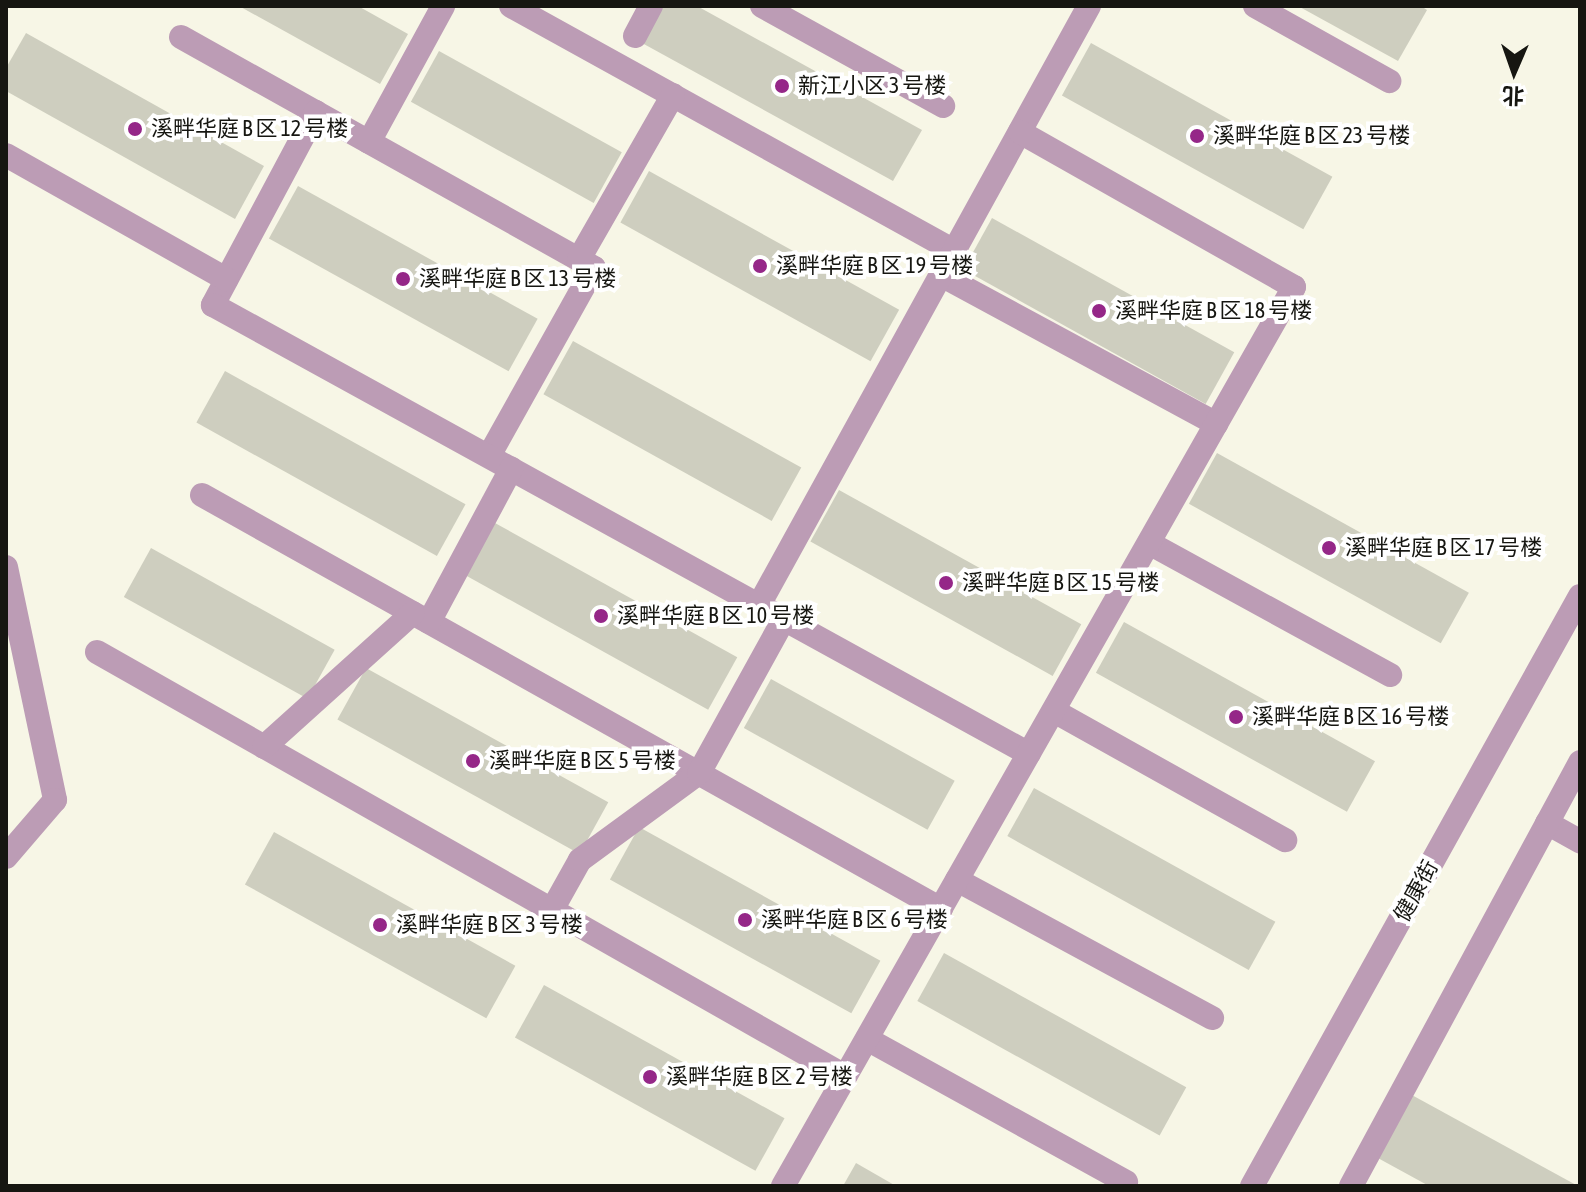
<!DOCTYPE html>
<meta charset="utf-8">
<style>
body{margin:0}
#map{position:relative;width:1586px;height:1192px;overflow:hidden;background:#f7f6e6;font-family:"Asap Condensed","Noto Sans SC",sans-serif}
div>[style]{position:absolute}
.building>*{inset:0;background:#cecebf;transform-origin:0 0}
.minor>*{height:24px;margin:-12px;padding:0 12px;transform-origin:12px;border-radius:12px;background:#bc9cb5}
.tertiary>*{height:24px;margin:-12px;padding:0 12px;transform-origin:12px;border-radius:12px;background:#bc9cb5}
.dots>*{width:22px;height:22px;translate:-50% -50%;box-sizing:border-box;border:4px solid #fff;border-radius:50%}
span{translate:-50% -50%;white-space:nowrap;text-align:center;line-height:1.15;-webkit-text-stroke:8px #fff;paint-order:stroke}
.poi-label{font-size:22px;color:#161611}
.left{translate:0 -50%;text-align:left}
.street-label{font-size:22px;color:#161611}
.frame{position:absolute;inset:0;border:8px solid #161611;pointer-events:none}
.north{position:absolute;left:1474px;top:32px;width:80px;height:80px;-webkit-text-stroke:6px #fff;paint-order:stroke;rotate:182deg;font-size:22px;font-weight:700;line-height:32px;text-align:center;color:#161611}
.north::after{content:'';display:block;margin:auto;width:28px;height:36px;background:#161611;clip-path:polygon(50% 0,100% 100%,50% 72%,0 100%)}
</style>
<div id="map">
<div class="building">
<div style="clip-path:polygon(239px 6px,358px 6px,408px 34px,380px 84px)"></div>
<div style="clip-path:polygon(662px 6px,697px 6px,922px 130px,893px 181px,642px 43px)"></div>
<div style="clip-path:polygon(1298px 6px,1421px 6px,1427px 10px,1398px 61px)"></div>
<div style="clip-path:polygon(26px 33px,264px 166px,235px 219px,6px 91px,6px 68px)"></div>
<div style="left:1091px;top:43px;width:276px;height:60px;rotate:29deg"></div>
<div style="left:439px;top:51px;width:209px;height:58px;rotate:29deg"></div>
<div style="left:649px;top:171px;width:286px;height:59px;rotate:29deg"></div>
<div style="left:298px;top:186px;width:274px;height:60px;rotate:29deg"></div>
<div style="left:992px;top:218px;width:277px;height:59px;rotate:29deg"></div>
<div style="left:573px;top:341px;width:261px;height:61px;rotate:29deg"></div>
<div style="left:225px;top:371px;width:275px;height:59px;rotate:29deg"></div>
<div style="left:1217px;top:453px;width:288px;height:58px;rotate:29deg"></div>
<div style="left:839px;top:490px;width:277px;height:59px;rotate:29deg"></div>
<div style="left:495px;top:523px;width:277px;height:60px;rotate:29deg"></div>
<div style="left:151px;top:548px;width:210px;height:56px;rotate:29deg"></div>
<div style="left:1124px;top:622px;width:287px;height:58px;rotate:29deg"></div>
<div style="left:366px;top:668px;width:277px;height:59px;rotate:29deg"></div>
<div style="left:771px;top:679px;width:210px;height:56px;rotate:29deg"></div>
<div style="left:1034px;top:788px;width:276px;height:55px;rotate:29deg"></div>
<div style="left:639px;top:827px;width:276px;height:60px;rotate:29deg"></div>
<div style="left:274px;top:832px;width:276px;height:60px;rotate:29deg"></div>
<div style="left:944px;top:953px;width:277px;height:55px;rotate:29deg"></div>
<div style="left:544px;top:985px;width:275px;height:60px;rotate:29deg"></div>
<div style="clip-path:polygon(1410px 1094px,1578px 1186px,1429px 1186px,1376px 1157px)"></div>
<div style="clip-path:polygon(856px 1163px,896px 1186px,843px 1186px)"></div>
</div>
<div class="minor">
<div style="left:511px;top:6px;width:506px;rotate:28.94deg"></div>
<div style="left:762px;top:6px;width:207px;rotate:28.9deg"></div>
<div style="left:1255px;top:6px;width:154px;rotate:29.2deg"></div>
<div style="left:635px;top:36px;width:34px;rotate:-62deg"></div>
<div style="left:181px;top:37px;width:473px;rotate:29.2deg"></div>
<div style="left:594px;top:268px;width:215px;rotate:119.2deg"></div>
<div style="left:316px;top:112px;width:219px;rotate:118.1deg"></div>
<div style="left:213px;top:305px;width:931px;rotate:28.82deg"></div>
<div style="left:369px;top:142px;width:155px;rotate:-61.4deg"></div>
<div style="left:6px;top:155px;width:253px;rotate:29.4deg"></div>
<div style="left:579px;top:259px;width:189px;rotate:-60.2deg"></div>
<div style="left:941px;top:275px;width:313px;rotate:28.4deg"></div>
<div style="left:202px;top:495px;width:847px;rotate:29.26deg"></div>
<div style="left:1149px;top:543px;width:275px;rotate:28.7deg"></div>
<div style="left:6px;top:567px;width:238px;rotate:78.1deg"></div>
<div style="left:55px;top:800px;width:75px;rotate:130.7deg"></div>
<div style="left:759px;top:605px;width:684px;rotate:-61.15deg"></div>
<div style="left:429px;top:622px;width:174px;rotate:-61.8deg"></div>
<div style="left:97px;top:652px;width:860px;rotate:29.55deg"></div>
<div style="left:1054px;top:711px;width:265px;rotate:29.2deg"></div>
<div style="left:264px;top:747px;width:200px;rotate:-42deg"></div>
<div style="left:1547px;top:823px;width:38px;rotate:29deg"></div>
<div style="left:957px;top:880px;width:290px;rotate:28.4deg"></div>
<div style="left:552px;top:910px;width:57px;rotate:-60.8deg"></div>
<div style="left:580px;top:860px;width:147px;rotate:-36.2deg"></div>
<div style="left:699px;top:773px;width:176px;rotate:-61.1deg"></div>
<div style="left:867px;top:1039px;width:296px;rotate:28.9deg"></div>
<div style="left:783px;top:1186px;width:1034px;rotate:-60.39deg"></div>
<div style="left:1294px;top:287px;width:315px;rotate:-150.5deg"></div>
<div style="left:1351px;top:1186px;width:482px;rotate:-61.6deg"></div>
</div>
<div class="tertiary">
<div style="left:1252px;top:1186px;width:675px;rotate:-60.93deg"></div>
</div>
<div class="dots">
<div style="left:782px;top:86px;background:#952788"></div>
<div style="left:135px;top:129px;background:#952788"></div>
<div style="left:1197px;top:136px;background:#952788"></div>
<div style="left:760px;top:266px;background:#952788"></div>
<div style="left:403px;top:279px;background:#952788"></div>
<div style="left:1099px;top:311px;background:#952788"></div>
<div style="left:1329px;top:548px;background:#952788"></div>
<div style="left:946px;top:583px;background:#952788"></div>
<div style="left:601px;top:616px;background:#952788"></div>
<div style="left:1236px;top:717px;background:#952788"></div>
<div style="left:473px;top:761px;background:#952788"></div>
<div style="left:745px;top:920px;background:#952788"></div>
<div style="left:380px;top:925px;background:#952788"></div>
<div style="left:650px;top:1077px;background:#952788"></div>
</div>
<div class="poi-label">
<span class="left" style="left:798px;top:86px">新江小区 3 号楼</span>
<span class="left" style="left:151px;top:129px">溪畔华庭 B 区 12 号楼</span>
<span class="left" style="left:1213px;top:136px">溪畔华庭 B 区 23 号楼</span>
<span class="left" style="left:776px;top:266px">溪畔华庭 B 区 19 号楼</span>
<span class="left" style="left:419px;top:279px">溪畔华庭 B 区 13 号楼</span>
<span class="left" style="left:1115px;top:311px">溪畔华庭 B 区 18 号楼</span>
<span class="left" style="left:1345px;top:548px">溪畔华庭 B 区 17 号楼</span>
<span class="left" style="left:962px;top:583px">溪畔华庭 B 区 15 号楼</span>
<span class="left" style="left:617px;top:616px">溪畔华庭 B 区 10 号楼</span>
<span class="left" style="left:1252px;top:717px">溪畔华庭 B 区 16 号楼</span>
<span class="left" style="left:489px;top:761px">溪畔华庭 B 区 5 号楼</span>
<span class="left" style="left:761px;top:920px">溪畔华庭 B 区 6 号楼</span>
<span class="left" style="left:396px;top:925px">溪畔华庭 B 区 3 号楼</span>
<span class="left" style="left:666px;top:1077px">溪畔华庭 B 区 2 号楼</span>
</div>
<div class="street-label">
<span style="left:1416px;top:891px;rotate:-61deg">健康街</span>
</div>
<div class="frame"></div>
<div class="north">北</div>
</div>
